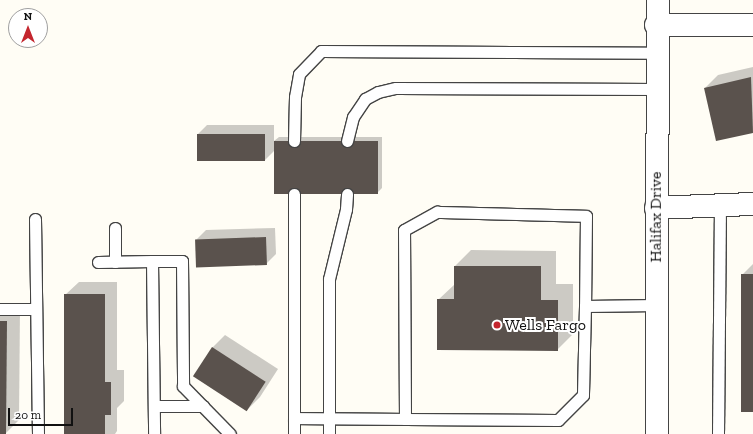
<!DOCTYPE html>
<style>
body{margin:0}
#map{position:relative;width:753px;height:434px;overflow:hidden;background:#fffdf5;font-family:"Zilla Slab",serif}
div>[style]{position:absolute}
.shadow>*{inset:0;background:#0003}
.building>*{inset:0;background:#5a524d;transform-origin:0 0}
.roads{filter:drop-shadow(1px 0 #444) drop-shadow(-1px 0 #444) drop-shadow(0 1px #444) drop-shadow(0 -1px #444)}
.lane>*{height:11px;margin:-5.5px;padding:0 5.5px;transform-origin:5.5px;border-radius:5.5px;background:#fff}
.street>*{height:22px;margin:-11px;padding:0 11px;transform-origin:11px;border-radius:11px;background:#fff}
.dots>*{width:11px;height:11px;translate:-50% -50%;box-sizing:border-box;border:2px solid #fff;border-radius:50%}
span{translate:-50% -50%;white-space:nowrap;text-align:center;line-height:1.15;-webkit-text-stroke:4px #fff;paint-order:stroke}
.street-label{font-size:16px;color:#111}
.poi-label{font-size:16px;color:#111}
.left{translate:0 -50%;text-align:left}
.north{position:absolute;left:8px;top:8px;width:40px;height:40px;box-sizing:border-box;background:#fff;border:1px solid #a0a0a0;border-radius:50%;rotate:0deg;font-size:11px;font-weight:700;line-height:16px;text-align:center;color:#111}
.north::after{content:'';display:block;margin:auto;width:14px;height:18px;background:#c4262e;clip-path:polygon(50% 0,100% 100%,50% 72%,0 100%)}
.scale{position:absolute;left:8px;top:408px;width:65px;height:18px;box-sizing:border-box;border:2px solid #111;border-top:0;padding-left:5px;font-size:12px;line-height:14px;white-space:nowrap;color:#111;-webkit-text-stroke:3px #fff;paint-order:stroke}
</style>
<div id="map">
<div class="shadow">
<div style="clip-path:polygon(753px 67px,753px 132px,717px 140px,705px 88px,718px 75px)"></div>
<div style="clip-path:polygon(207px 125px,274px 125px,274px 141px,279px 137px,382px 137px,382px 188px,377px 193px,274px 151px,265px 160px,198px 160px,198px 134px)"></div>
<div style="clip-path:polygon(275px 228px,276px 254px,266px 264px,196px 240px,206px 230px)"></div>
<div style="clip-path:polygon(471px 250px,556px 251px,556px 284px,573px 284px,573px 334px,557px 350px,438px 300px,455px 284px,455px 266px)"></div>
<div style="clip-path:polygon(753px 264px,753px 411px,742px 275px)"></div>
<div style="clip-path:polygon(79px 282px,117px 282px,117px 370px,124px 370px,124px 401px,117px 408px,117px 431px,115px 434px,65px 434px,65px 295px)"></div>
<div style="clip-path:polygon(0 308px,20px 308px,19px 420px,6px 433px,0 433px)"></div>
<div style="clip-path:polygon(225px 335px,278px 369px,260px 397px,247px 410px,212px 348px)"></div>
</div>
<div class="building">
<div style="clip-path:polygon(751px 77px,753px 133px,716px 141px,704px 88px)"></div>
<div style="left:197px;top:134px;width:68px;height:27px"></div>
<div style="left:274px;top:141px;width:104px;height:53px"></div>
<div style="left:266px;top:237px;width:28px;height:71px;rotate:88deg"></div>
<div style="clip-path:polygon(454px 266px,541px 266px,541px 300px,558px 300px,558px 351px,437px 350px,437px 299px,454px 299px)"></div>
<div style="left:741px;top:274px;width:12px;height:138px"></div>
<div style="clip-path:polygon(64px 294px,105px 294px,105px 382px,111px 382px,111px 415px,105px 415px,105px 434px,64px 434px)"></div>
<div style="clip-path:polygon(0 321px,7px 321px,6px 434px,0 434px)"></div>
<div style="left:212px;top:347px;width:64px;height:35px;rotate:33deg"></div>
</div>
<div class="roads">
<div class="lane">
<div style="left:294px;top:141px;width:44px;rotate:-88.7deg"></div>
<div style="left:295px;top:97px;width:23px;rotate:-80deg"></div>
<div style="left:299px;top:74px;width:32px;rotate:-46deg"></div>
<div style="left:321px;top:51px;width:335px;rotate:0.3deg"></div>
<div style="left:347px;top:141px;width:25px;rotate:-76deg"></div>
<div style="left:353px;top:117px;width:22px;rotate:-56deg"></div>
<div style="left:365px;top:99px;width:15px;rotate:-28deg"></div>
<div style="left:378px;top:92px;width:18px;rotate:-13deg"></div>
<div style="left:396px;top:88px;width:260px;rotate:0.2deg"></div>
<div style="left:294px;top:194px;width:240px;rotate:90deg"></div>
<div style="left:35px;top:219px;width:215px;rotate:89.2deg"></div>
<div style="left:115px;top:228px;width:34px;rotate:90deg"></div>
<div style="left:152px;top:261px;width:30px"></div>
<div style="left:182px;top:261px;width:125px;rotate:89.5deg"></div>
<div style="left:183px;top:386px;width:67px;rotate:45.6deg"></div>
<div style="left:98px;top:262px;width:54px;rotate:-1.1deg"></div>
<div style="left:152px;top:261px;width:173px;rotate:89.3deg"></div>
<div style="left:585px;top:306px;width:89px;rotate:91.3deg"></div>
<div style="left:583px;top:395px;width:35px;rotate:135deg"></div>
<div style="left:558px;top:420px;width:153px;rotate:-179.6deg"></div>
<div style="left:405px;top:419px;width:189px;rotate:-90.3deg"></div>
<div style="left:404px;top:230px;width:38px;rotate:-29deg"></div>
<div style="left:437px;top:212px;width:149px;rotate:1.5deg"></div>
<div style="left:586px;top:216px;width:90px;rotate:90.6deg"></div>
<div style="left:585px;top:306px;width:72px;rotate:-0.8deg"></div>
<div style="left:0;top:309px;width:36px"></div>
<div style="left:154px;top:406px;width:49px"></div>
<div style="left:294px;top:418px;width:111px;rotate:0.5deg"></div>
<div style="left:329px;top:434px;width:155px;rotate:-90deg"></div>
<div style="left:329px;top:279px;width:72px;rotate:-76.3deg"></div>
<div style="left:346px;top:209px;width:15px;rotate:-86deg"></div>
<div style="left:718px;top:434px;width:229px;rotate:-89.5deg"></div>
</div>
<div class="street">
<div style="left:656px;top:25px;width:97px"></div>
<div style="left:656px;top:208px;width:97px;rotate:-2.4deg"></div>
<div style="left:657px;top:434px;width:434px;rotate:-89.9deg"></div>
</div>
</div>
<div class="dots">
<div style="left:497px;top:325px;background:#c4262e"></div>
</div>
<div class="street-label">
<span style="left:656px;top:217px;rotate:-90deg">Halifax Drive</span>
</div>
<div class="poi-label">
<span class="left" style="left:505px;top:325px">Wells Fargo</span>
</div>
<div class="north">N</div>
<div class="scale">20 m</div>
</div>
